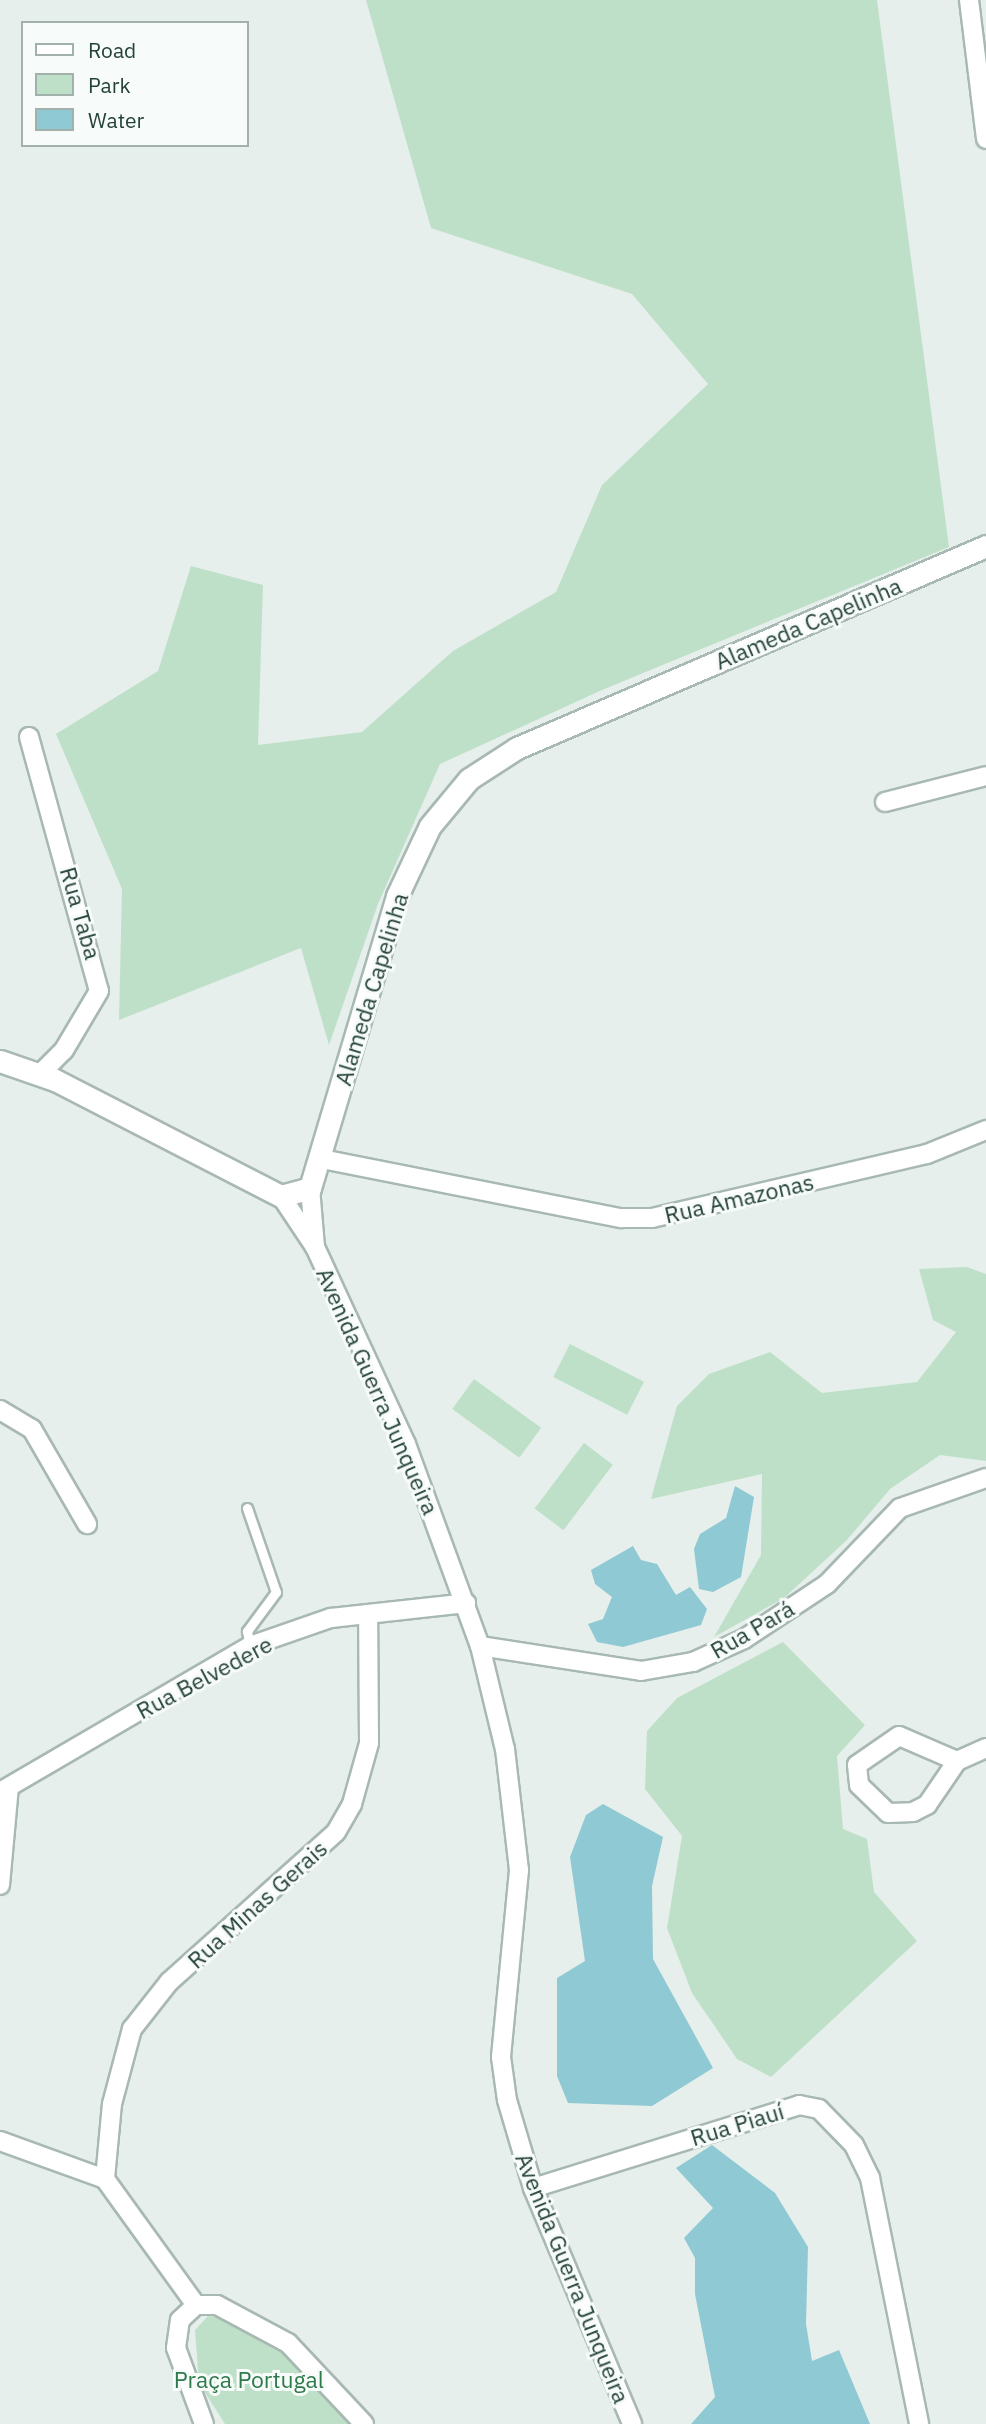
<!DOCTYPE html>
<meta charset="utf-8">
<style>
body{margin:0}
#map{position:relative;width:986px;height:2424px;overflow:hidden;background:#e6efeb;font-family:"IBM Plex Sans",sans-serif}
div>[style]{position:absolute}
.green>*{inset:0;background:#bfe0c8;transform-origin:0 0}
.water>*{inset:0;background:#8ec9d4}
.roads{filter:drop-shadow(2px 0 #a8b8b2) drop-shadow(-2px 0 #a8b8b2) drop-shadow(0 2px #a8b8b2) drop-shadow(0 -2px #a8b8b2)}
.lane>*{height:9px;margin:-4.5px;padding:0 4.5px;transform-origin:4.5px;border-radius:4.5px;background:#fff}
.street>*{height:18px;margin:-9px;padding:0 9px;transform-origin:9px;border-radius:9px;background:#fff}
.secondary>*{height:21px;margin:-10.5px;padding:0 10.5px;transform-origin:10.5px;border-radius:10.5px;background:#fff}
span{translate:-50% -50%;white-space:nowrap;text-align:center;line-height:1.15;-webkit-text-stroke:6px #f7fbf9;paint-order:stroke}
.street-label{font-size:23px;color:#24423a}
.park-label{font-size:23px;color:#2d7a4b}
.legend{position:absolute;left:21px;top:21px;width:228px;height:126px;box-sizing:border-box;background:#f7fbf9;border:2px solid #a3b1ad;margin:0;padding:9px 12px;list-style:none;font-size:21px;color:#24423a}
.legend li{display:flex;align-items:center;gap:14px;height:35px}
.legend b{width:35px;border:2px solid #a3b1ad}
</style>
<div id="map">
<div class="green">
<div style="clip-path:polygon(366px 0,877px 0,949px 547px,602px 690px,440px 764px,378px 904px,329px 1045px,301px 948px,119px 1020px,122px 889px,56px 734px,158px 671px,191px 566px,263px 585px,258px 745px,362px 732px,453px 651px,556px 592px,602px 485px,708px 384px,632px 294px,431px 228px)"></div>
<div style="clip-path:polygon(967px 1267px,986px 1274px,986px 1461px,940px 1455px,890px 1489px,847px 1540px,784px 1598px,714px 1637px,761px 1555px,762px 1474px,651px 1499px,677px 1406px,709px 1374px,770px 1352px,822px 1393px,917px 1382px,956px 1332px,933px 1320px,919px 1269px)"></div>
<div style="left:570px;top:1344px;width:83px;height:37px;rotate:27deg"></div>
<div style="left:474px;top:1379px;width:83px;height:37px;rotate:36deg"></div>
<div style="left:584px;top:1443px;width:36px;height:82px;rotate:37deg"></div>
<div style="clip-path:polygon(783px 1642px,865px 1725px,837px 1756px,843px 1829px,867px 1839px,874px 1892px,917px 1941px,771px 2077px,737px 2059px,692px 1993px,667px 1928px,682px 1836px,645px 1789px,647px 1731px,677px 1698px)"></div>
<div style="clip-path:polygon(208px 2316px,256px 2320px,355px 2424px,225px 2424px,199px 2383px,195px 2330px)"></div>
</div>
<div class="water">
<div style="clip-path:polygon(735px 1486px,754px 1497px,741px 1577px,713px 1592px,699px 1589px,694px 1549px,700px 1534px,726px 1518px)"></div>
<div style="clip-path:polygon(633px 1546px,641px 1560px,657px 1564px,676px 1595px,690px 1587px,707px 1609px,701px 1625px,623px 1647px,597px 1642px,588px 1624px,603px 1619px,612px 1597px,595px 1584px,591px 1570px)"></div>
<div style="clip-path:polygon(603px 1804px,663px 1837px,652px 1886px,653px 1959px,713px 2068px,652px 2106px,568px 2103px,557px 2076px,557px 1978px,585px 1961px,570px 1857px,586px 1815px)"></div>
<div style="clip-path:polygon(712px 2145px,775px 2193px,808px 2247px,806px 2324px,812px 2361px,839px 2350px,870px 2424px,691px 2424px,715px 2397px,695px 2294px,695px 2258px,684px 2238px,713px 2208px,676px 2168px)"></div>
</div>
<div class="roads">
<div class="lane">
<div style="left:247px;top:1508px;width:89px;rotate:71deg"></div>
<div style="left:276px;top:1592px;width:49px;rotate:126.6deg"></div>
<div style="left:247px;top:1631px;width:15px;rotate:79deg"></div>
</div>
<div class="street">
<div style="left:969px;top:0;width:140px;rotate:83deg"></div>
<div style="left:29px;top:737px;width:263px;rotate:74.6deg"></div>
<div style="left:99px;top:991px;width:69px;rotate:120.7deg"></div>
<div style="left:64px;top:1050px;width:34px;rotate:135deg"></div>
<div style="left:885px;top:802px;width:104px;rotate:-14.4deg"></div>
<div style="left:322px;top:1159px;width:305px;rotate:11.2deg"></div>
<div style="left:621px;top:1218px;width:31px"></div>
<div style="left:652px;top:1218px;width:282px;rotate:-13.1deg"></div>
<div style="left:927px;top:1154px;width:64px;rotate:-22.1deg"></div>
<div style="left:281px;top:1196px;width:61px;rotate:56.3deg"></div>
<div style="left:315px;top:1247px;width:59px;rotate:-94.8deg"></div>
<div style="left:315px;top:1247px;width:217px;rotate:65.2deg"></div>
<div style="left:406px;top:1444px;width:215px;rotate:69.9deg"></div>
<div style="left:480px;top:1646px;width:106px;rotate:76.4deg"></div>
<div style="left:505px;top:1749px;width:122px;rotate:83.4deg"></div>
<div style="left:519px;top:1870px;width:188px;rotate:95.5deg"></div>
<div style="left:501px;top:2057px;width:43px;rotate:82.1deg"></div>
<div style="left:507px;top:2100px;width:92px;rotate:73.5deg"></div>
<div style="left:533px;top:2188px;width:256px;rotate:67.2deg"></div>
<div style="left:0;top:1410px;width:37px;rotate:31deg"></div>
<div style="left:32px;top:1429px;width:110px;rotate:59.9deg"></div>
<div style="left:480px;top:1646px;width:163px;rotate:8.8deg"></div>
<div style="left:641px;top:1671px;width:53px;rotate:-9.8deg"></div>
<div style="left:693px;top:1662px;width:56px;rotate:-24.3deg"></div>
<div style="left:744px;top:1639px;width:100px;rotate:-33.5deg"></div>
<div style="left:827px;top:1584px;width:105px;rotate:-46.2deg"></div>
<div style="left:900px;top:1508px;width:91px;rotate:-19.2deg"></div>
<div style="left:957px;top:1761px;width:63px;rotate:-156.7deg"></div>
<div style="left:899px;top:1736px;width:51px;rotate:145.4deg"></div>
<div style="left:857px;top:1765px;width:20px;rotate:84deg"></div>
<div style="left:859px;top:1785px;width:40px;rotate:44deg"></div>
<div style="left:888px;top:1813px;width:25px;rotate:-2deg"></div>
<div style="left:913px;top:1812px;width:16px;rotate:-27deg"></div>
<div style="left:927px;top:1805px;width:53px;rotate:-55.7deg"></div>
<div style="left:957px;top:1761px;width:32px;rotate:-24deg"></div>
<div style="left:0;top:1792px;width:290px;rotate:-30.3deg"></div>
<div style="left:250px;top:1646px;width:86px;rotate:-19.1deg"></div>
<div style="left:331px;top:1618px;width:136px;rotate:-6.3deg"></div>
<div style="left:0;top:1885px;width:98px;rotate:-84.8deg"></div>
<div style="left:0;top:2141px;width:112px;rotate:19.9deg"></div>
<div style="left:105px;top:2179px;width:75px;rotate:-84.7deg"></div>
<div style="left:112px;top:2104px;width:78px;rotate:-75.1deg"></div>
<div style="left:132px;top:2029px;width:60px;rotate:-51.8deg"></div>
<div style="left:169px;top:1982px;width:224px;rotate:-41.9deg"></div>
<div style="left:336px;top:1832px;width:32px;rotate:-60deg"></div>
<div style="left:352px;top:1804px;width:63px;rotate:-74.4deg"></div>
<div style="left:369px;top:1743px;width:128px;rotate:-90.4deg"></div>
<div style="left:105px;top:2179px;width:155px;rotate:54.2deg"></div>
<div style="left:533px;top:2188px;width:279px;rotate:-17.3deg"></div>
<div style="left:799px;top:2105px;width:20px;rotate:11deg"></div>
<div style="left:819px;top:2109px;width:50px;rotate:45.8deg"></div>
<div style="left:854px;top:2145px;width:37px;rotate:64deg"></div>
<div style="left:870px;top:2178px;width:251px;rotate:78.7deg"></div>
<div style="left:204px;top:2424px;width:81px;rotate:-110.2deg"></div>
<div style="left:176px;top:2348px;width:28px;rotate:-82deg"></div>
<div style="left:180px;top:2320px;width:22px;rotate:-43deg"></div>
<div style="left:196px;top:2305px;width:21px"></div>
<div style="left:217px;top:2305px;width:81px;rotate:28.2deg"></div>
<div style="left:288px;top:2343px;width:111px;rotate:46.8deg"></div>
</div>
<div class="secondary">
<div style="left:0;top:1061px;width:58px;rotate:19.1deg"></div>
<div style="left:55px;top:1080px;width:254px;rotate:27.2deg"></div>
<div style="left:281px;top:1196px;width:30px;rotate:-15deg"></div>
<div style="left:310px;top:1188px;width:305px;rotate:-73.4deg"></div>
<div style="left:397px;top:896px;width:77px;rotate:-64.8deg"></div>
<div style="left:430px;top:826px;width:61px;rotate:-50.3deg"></div>
<div style="left:469px;top:779px;width:57px;rotate:-32.9deg"></div>
<div style="left:517px;top:748px;width:511px;rotate:-23.3deg"></div>
</div>
</div>
<div class="street-label">
<span style="left:808px;top:623px;rotate:-23deg">Alameda Capelinha</span>
<span style="left:81px;top:913px;rotate:74deg">Rua Taba</span>
<span style="left:371px;top:989px;rotate:-73deg">Alameda Capelinha</span>
<span style="left:739px;top:1198px;rotate:-13deg">Rua Amazonas</span>
<span style="left:378px;top:1391px;rotate:66deg">Avenida Guerra Junqueira</span>
<span style="left:752px;top:1629px;rotate:-30deg">Rua Pará</span>
<span style="left:204px;top:1677px;rotate:-28deg">Rua Belvedere</span>
<span style="left:257px;top:1904px;rotate:-42deg">Rua Minas Gerais</span>
<span style="left:737px;top:2124px;rotate:-17deg">Rua Piauí</span>
<span style="left:573px;top:2278px;rotate:68deg">Avenida Guerra Junqueira</span>
</div>
<div class="park-label">
<span style="left:249px;top:2379px">Praça Portugal</span>
</div>
<ul class="legend">
<li><b style="height:9px;background:#fff"></b>Road</li>
<li><b style="height:19px;background:#bfe0c8"></b>Park</li>
<li><b style="height:19px;background:#8ec9d4"></b>Water</li>
</ul>
</div>
